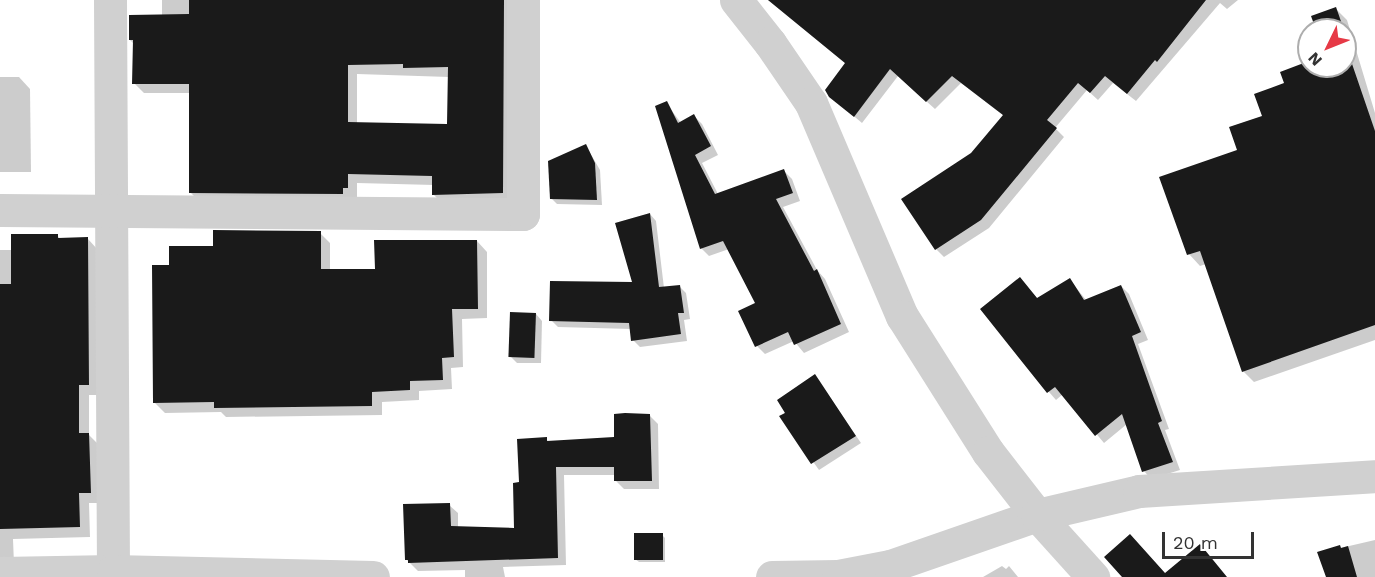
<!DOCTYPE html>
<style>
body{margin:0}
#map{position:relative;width:1375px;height:577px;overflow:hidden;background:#fff;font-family:"Work Sans",sans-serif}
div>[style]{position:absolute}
.shadow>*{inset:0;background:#0003}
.building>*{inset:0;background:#1a1a1a;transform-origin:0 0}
.minor>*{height:33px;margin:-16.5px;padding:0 16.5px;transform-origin:16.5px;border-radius:16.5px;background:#d0d0d0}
.tertiary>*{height:33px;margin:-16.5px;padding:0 16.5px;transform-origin:16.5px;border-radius:16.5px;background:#d0d0d0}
span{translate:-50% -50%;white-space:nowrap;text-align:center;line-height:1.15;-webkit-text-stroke:6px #fff;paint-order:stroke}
.north{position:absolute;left:1297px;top:18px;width:60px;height:60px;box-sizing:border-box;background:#fff;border:2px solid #adadad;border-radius:50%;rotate:227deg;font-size:16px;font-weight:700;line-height:24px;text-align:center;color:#333}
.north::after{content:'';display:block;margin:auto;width:21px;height:27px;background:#e63946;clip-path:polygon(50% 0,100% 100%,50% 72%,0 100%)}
.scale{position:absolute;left:1162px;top:532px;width:92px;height:27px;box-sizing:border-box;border:3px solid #333;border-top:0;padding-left:8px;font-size:18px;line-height:21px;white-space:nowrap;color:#333;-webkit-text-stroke:4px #fff;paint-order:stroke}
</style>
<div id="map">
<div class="shadow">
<div style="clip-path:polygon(evenodd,162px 0,514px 0,512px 202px,443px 204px,433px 194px,434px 185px,357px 183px,357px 197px,200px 202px,190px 192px,190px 93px,144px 93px,134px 83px,134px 44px,130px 40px,162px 16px,162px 0,357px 74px,449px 77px,449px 126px,357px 123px,357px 74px)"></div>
<div style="clip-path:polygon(768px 0,1238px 0,1227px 9px,1220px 3px,1136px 101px,1113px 83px,1098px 100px,1087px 90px,1055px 128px,1064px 137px,989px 228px,944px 257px,936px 249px,972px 154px,1004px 116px,961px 83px,935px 109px,898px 76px,862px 123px,830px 96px,846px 64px)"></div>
<div style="clip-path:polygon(1336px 9px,1347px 20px,1375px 113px,1375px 340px,1254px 382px,1243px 371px,1206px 264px,1200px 266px,1189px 254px,1239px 151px,1286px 84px,1309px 63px,1309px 66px,1345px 66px,1345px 30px,1318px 30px)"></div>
<div style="clip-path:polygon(0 77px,19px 77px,30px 89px,31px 172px,0 172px)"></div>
<div style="clip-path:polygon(666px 103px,681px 123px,694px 116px,702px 124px,718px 155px,702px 163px,718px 194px,784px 171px,792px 179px,800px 201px,783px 207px,817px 270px,825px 279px,849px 332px,804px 353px,794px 341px,765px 354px,757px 346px,757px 303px,729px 249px,709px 256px,701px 248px)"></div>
<div style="clip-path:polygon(586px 146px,600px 170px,602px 205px,557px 204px,551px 198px)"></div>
<div style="clip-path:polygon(650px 214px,656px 221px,664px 288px,679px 286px,686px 293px,690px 319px,684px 320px,687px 341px,640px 347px,633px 340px,631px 329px,558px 327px,551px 320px,634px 284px)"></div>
<div style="clip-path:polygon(320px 233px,330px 243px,330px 271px,376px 270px,477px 241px,487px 252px,487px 318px,462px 319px,463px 367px,451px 368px,452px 389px,419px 391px,419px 400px,382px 402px,382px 415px,226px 417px,221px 412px,165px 413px,154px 402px,171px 266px,214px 247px)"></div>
<div style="clip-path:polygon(57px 235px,61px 240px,88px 239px,98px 250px,99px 395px,89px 395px,89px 435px,99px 445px,100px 503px,89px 503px,90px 537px,13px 539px,14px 564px,0 564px,0 250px,13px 250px)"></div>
<div style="clip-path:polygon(1020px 279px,1038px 299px,1070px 280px,1086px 300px,1121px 286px,1129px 294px,1148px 340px,1138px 344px,1169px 429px,1165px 430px,1180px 470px,1151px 479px,1144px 471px,1127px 424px,1104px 443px,1063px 394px,1056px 400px,1049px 392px,982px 309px)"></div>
<div style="clip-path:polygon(536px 314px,542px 321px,541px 363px,517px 363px,510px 356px)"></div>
<div style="clip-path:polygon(815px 376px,861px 443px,819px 470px,781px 417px)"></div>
<div style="clip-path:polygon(650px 416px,658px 424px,659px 489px,624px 489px,616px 481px,616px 475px,564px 475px,566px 565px,503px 567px,505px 577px,465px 577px,465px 570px,418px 571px,406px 559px,449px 505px,458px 513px,458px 528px,516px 529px,520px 484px,546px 439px,550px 443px,615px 439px)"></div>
<div style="clip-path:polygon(662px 535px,665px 538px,665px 562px,639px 562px,635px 559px)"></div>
<div style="clip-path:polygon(1375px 540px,1375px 577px,1327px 577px,1319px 553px)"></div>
<div style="clip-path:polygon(1002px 566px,1006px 569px,1009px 566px,1018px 577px,983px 577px)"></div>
</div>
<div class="building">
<div style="clip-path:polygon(evenodd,189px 0,504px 0,503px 193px,432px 195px,432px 176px,348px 174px,348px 188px,343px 188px,343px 194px,189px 193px,189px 84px,132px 84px,133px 40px,129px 40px,129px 15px,189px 14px,189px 0,403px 64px,403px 68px,448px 67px,447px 124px,348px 122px,348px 65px,403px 64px)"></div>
<div style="clip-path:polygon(768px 0,1206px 0,1157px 62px,1155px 60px,1127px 94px,1105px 76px,1090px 93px,1078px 83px,1047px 120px,1057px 128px,981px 220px,935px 250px,901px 199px,971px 153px,1003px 115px,952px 76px,926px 102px,890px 69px,854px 117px,829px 97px,825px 90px,845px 63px)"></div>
<div style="clip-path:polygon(1336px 7px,1344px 30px,1316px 30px,1311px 16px)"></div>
<div style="clip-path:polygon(1345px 34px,1353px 57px,1350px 58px,1375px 131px,1375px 325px,1242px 372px,1200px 251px,1187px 255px,1159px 177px,1237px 150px,1229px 127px,1262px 116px,1254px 94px,1284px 83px,1280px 72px,1309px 61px,1309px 66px,1345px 66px)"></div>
<div style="clip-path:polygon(667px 101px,678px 123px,694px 114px,711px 146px,695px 155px,715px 194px,784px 169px,793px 193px,776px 199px,814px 271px,817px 269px,841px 324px,794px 345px,788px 332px,755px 347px,738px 311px,755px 303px,723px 241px,700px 249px,655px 106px)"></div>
<div style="clip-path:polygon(586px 144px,595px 163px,597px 200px,550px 199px,548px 161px)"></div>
<div style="clip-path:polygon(650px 213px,659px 287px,680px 285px,684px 313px,678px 313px,681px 334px,631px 341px,629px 323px,549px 321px,550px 281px,632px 282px,615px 223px)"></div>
<div style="clip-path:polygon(213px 230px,321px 231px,321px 269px,375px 269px,374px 240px,477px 240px,478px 309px,452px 309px,454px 357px,442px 358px,443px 380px,410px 381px,410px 390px,372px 392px,372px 406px,214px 408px,214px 402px,153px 403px,152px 265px,169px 265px,169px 246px,213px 246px)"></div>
<div style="clip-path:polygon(11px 234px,58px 234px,58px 238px,88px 237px,89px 385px,79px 385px,79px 433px,89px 433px,91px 493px,79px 493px,80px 527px,0 529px,0 284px,11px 284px)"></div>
<div style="clip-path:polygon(1020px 277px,1037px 298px,1070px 278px,1084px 300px,1121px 285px,1141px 332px,1132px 336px,1162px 421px,1158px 423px,1173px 462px,1142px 472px,1122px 414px,1095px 436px,1055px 387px,1047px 393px,980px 309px)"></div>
<div style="left:510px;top:312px;width:26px;height:45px;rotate:2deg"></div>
<div style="clip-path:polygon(815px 374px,856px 436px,811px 464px,779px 416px,785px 413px,777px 400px)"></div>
<div style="clip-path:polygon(625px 413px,650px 414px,652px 481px,614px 481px,614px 467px,556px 467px,558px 558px,408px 563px,408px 560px,405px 560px,403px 504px,450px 503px,451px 526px,514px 528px,513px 483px,519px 482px,517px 439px,547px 437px,547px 441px,614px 437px,614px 414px)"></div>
<div style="left:634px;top:533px;width:29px;height:27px"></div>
<div style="clip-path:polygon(1130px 534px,1165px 573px,1200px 544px,1227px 577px,1122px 577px,1104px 557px)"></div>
<div style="clip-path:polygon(1340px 545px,1341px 548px,1348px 546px,1357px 577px,1326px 577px,1317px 552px)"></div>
</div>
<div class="minor">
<div style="left:110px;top:0;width:571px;rotate:89.7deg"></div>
<div style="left:0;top:210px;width:523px;rotate:0.44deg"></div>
<div style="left:523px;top:214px;width:214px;rotate:-90deg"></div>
<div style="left:0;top:573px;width:113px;rotate:-1deg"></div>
<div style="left:113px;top:571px;width:260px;rotate:1.3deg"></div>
<div style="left:772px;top:577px;width:66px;rotate:-0.9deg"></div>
<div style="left:838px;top:576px;width:53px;rotate:-10.9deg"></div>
<div style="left:890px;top:566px;width:156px;rotate:-19.1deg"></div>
</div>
<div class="tertiary">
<div style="left:736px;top:0;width:55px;rotate:51.7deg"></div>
<div style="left:770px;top:43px;width:73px;rotate:55.7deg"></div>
<div style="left:811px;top:103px;width:232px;rotate:66.9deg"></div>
<div style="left:902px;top:316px;width:161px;rotate:57.7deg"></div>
<div style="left:988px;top:452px;width:80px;rotate:52.1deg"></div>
<div style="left:1037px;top:515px;width:84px;rotate:47.9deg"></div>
<div style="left:1037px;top:515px;width:105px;rotate:-13.2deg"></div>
<div style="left:1139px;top:491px;width:236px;rotate:-3.6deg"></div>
</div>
<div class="north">N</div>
<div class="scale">20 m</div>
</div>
